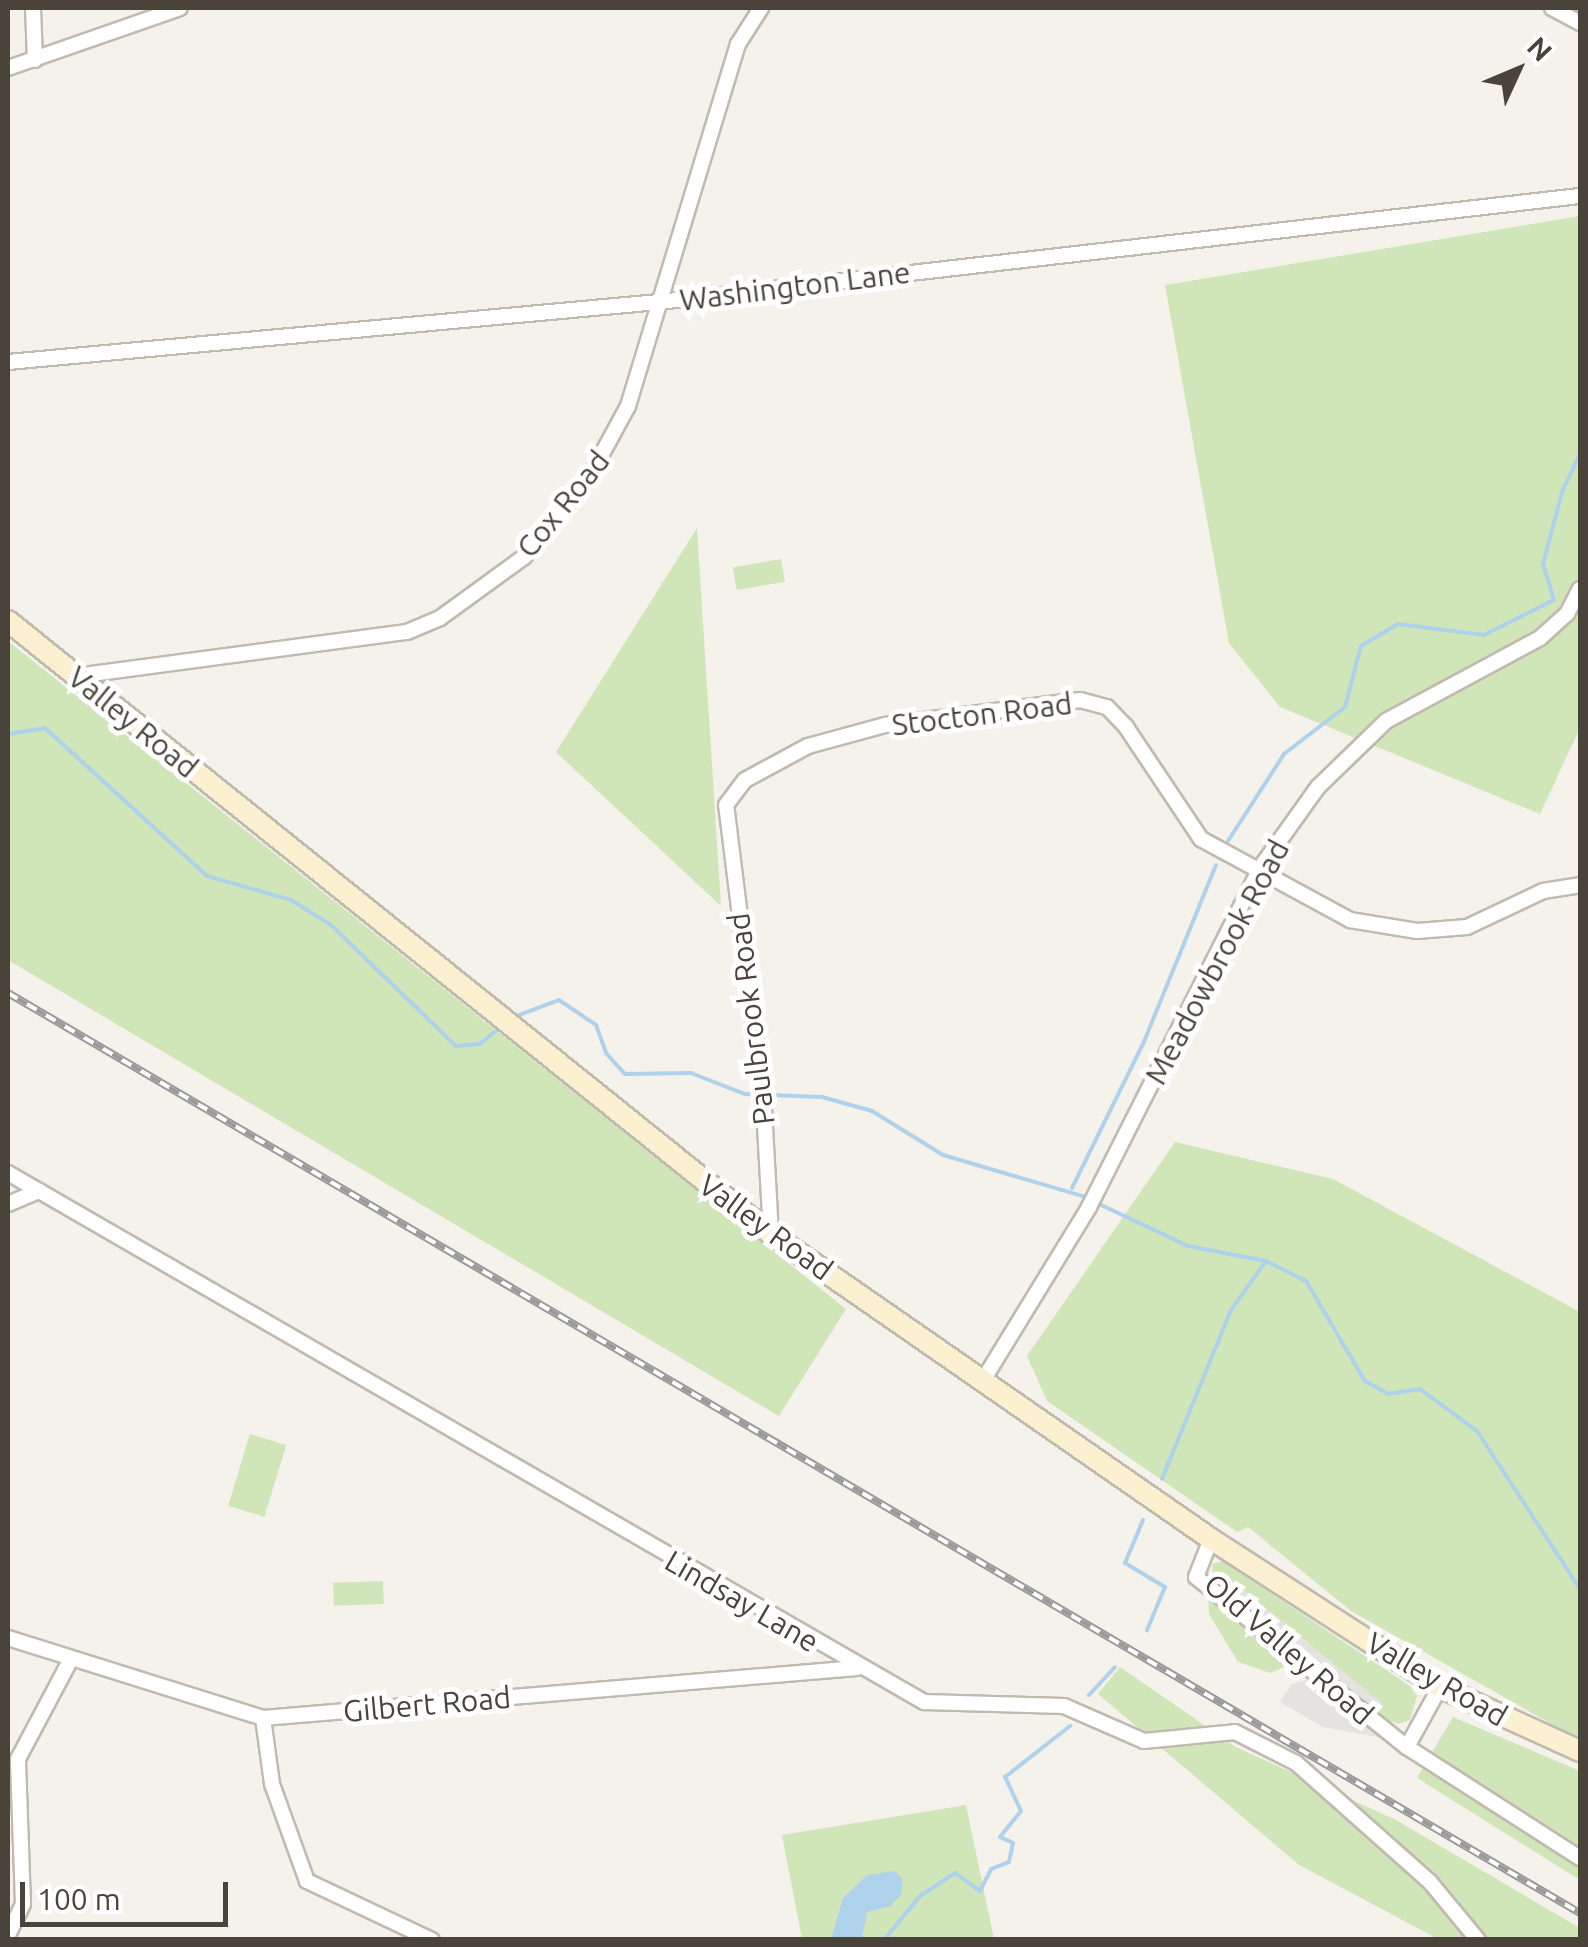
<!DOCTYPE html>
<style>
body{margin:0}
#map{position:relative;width:1588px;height:1947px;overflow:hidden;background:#f5f2ec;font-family:Ubuntu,sans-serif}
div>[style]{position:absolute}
.green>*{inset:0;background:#d0e6b9;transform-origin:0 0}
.parking>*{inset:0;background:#e4e3e0}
.water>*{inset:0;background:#aed1ec}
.stream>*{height:4px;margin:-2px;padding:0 2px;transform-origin:2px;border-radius:2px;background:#aed1ec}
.roads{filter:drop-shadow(2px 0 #c0baaf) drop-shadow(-2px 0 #c0baaf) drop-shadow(0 2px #c0baaf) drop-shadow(0 -2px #c0baaf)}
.street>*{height:14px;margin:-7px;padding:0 7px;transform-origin:7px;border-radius:7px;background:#fff}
.secondary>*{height:20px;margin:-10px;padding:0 10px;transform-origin:10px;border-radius:10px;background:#fbf1d0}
.rail>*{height:8px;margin-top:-4px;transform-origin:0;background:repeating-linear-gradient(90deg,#fff 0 11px,#9a9a9a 0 22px);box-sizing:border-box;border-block:2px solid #9a9a9a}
span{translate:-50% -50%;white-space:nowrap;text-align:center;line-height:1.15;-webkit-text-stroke:10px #fff;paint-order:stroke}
.street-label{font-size:30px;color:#49433a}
.frame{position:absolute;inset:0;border:10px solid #49433a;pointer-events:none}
.north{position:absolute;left:1468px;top:20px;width:100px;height:100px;-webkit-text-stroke:8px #fff;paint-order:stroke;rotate:46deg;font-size:28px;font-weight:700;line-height:40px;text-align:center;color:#49433a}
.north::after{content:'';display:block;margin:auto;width:35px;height:45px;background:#49433a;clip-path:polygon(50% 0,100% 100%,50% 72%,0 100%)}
.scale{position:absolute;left:20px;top:1882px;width:208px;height:45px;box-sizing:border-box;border:5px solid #49433a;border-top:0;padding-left:12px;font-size:30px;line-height:35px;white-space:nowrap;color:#49433a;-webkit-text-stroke:8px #fff;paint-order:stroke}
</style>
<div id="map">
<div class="green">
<div style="clip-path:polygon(1580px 216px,1580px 728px,1540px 814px,1280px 707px,1229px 643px,1165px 285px)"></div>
<div style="clip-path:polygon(697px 528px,721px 906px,556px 752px)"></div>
<div style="left:781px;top:559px;width:23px;height:49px;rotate:80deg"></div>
<div style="clip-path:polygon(8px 641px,846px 1309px,779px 1416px,8px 960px)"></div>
<div style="clip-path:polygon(1175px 1142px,1333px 1179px,1580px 1312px,1580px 1740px,1351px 1611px,1248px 1527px,1237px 1532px,1047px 1401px,1027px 1356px)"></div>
<div style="left:250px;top:1434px;width:38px;height:75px;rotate:17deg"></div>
<div style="clip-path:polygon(1223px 1561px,1410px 1686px,1417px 1696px,1410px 1720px,1399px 1724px,1377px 1716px,1381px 1703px,1224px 1574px,1213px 1576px,1212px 1564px)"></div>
<div style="left:383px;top:1581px;width:23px;height:50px;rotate:88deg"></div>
<div style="clip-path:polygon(1208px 1597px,1284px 1662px,1284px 1667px,1270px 1673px,1238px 1662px,1209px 1614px)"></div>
<div style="clip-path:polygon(1120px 1667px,1236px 1747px,1396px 1820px,1580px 1928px,1580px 1939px,1438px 1939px,1299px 1865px,1098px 1694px)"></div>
<div style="clip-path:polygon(1453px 1717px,1580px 1771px,1580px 1880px,1417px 1778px)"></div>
<div style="clip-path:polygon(966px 1805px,994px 1939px,802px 1939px,782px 1835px)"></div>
</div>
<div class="parking">
<div style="clip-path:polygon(1224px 1574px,1381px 1703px,1377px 1716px,1213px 1576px)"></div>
<div style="clip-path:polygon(1308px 1679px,1382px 1738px,1323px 1727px,1280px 1702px,1291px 1685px)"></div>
</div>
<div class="water">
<div style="clip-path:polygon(895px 1871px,903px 1880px,901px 1895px,890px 1906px,867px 1912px,862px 1939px,831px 1939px,843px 1898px,867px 1875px)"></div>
</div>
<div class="stream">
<div style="left:8px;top:734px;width:37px;rotate:-9deg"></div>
<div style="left:45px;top:728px;width:219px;rotate:42.4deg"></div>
<div style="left:207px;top:876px;width:87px;rotate:15.9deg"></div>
<div style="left:291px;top:900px;width:47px;rotate:32deg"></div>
<div style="left:331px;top:925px;width:174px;rotate:44.1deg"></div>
<div style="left:456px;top:1046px;width:24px;rotate:-5deg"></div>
<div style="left:480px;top:1044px;width:26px;rotate:-40deg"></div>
<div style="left:1228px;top:841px;width:103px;rotate:-57.2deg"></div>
<div style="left:1284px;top:754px;width:77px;rotate:-37.6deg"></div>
<div style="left:1345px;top:707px;width:63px;rotate:-75.3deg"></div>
<div style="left:1361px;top:646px;width:43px;rotate:-30.7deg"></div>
<div style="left:1398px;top:624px;width:87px;rotate:7.3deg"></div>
<div style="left:1484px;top:635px;width:78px;rotate:-26.6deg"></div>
<div style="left:1554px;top:600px;width:38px;rotate:-107deg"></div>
<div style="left:1543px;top:564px;width:74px;rotate:-75.2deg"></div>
<div style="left:1562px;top:492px;width:42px;rotate:-64.7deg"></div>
<div style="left:511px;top:1018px;width:51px;rotate:-20.6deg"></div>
<div style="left:559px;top:1000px;width:45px;rotate:34deg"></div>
<div style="left:596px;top:1025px;width:30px;rotate:70deg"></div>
<div style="left:606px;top:1053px;width:28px;rotate:48deg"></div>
<div style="left:625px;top:1074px;width:66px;rotate:-0.9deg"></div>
<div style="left:691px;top:1073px;width:58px;rotate:21.3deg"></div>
<div style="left:745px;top:1094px;width:77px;rotate:2.2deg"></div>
<div style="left:822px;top:1097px;width:52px;rotate:15.6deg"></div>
<div style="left:872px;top:1111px;width:84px;rotate:31.8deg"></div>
<div style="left:943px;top:1155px;width:152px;rotate:16.4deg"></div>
<div style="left:1072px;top:1188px;width:161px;rotate:-63.8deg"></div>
<div style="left:1143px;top:1044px;width:193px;rotate:-67.8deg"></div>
<div style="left:1097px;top:1203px;width:101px;rotate:25.3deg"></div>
<div style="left:1188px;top:1246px;width:79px;rotate:10.9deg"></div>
<div style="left:1266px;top:1261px;width:45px;rotate:26.6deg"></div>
<div style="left:1306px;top:1281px;width:116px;rotate:59.5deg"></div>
<div style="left:1365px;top:1381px;width:26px;rotate:29deg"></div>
<div style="left:1388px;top:1394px;width:32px;rotate:-9deg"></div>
<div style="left:1420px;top:1389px;width:71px;rotate:36.4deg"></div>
<div style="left:1477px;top:1431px;width:189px;rotate:56.9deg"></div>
<div style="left:1162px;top:1479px;width:183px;rotate:-67.8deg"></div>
<div style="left:1231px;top:1310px;width:60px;rotate:-54.5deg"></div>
<div style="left:1143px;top:1520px;width:47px;rotate:112.7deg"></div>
<div style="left:1125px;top:1563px;width:47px;rotate:31deg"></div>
<div style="left:1165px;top:1587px;width:47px;rotate:112.7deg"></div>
<div style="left:1089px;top:1695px;width:38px;rotate:-47deg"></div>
<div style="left:884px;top:1940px;width:57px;rotate:-50.7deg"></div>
<div style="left:920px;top:1896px;width:42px;rotate:-33.3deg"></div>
<div style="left:955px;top:1873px;width:31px;rotate:36deg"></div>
<div style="left:980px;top:1891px;width:25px;rotate:-63deg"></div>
<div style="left:991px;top:1869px;width:19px;rotate:-21deg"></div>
<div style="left:1009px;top:1862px;width:19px;rotate:-78deg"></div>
<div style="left:1013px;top:1843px;width:14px;rotate:-155deg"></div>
<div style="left:1000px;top:1837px;width:33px;rotate:-51deg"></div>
<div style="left:1021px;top:1811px;width:38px;rotate:-115deg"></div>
<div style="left:1005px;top:1777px;width:83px;rotate:-38.1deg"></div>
</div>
<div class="roads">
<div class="street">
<div style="left:33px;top:8px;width:52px;rotate:87.8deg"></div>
<div style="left:1552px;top:8px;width:32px;rotate:28deg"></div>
<div style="left:8px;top:68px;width:182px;rotate:-19.2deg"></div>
<div style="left:8px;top:362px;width:654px;rotate:-5.27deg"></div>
<div style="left:659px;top:302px;width:927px;rotate:-6.57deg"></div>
<div style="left:76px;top:676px;width:334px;rotate:-7.6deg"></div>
<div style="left:407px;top:632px;width:36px;rotate:-23deg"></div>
<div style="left:440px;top:618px;width:104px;rotate:-36deg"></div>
<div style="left:524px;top:557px;width:104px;rotate:-50.8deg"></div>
<div style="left:590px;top:476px;width:80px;rotate:-61.5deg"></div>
<div style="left:628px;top:406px;width:378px;rotate:-73.1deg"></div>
<div style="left:738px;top:44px;width:43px;rotate:-57.4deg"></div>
<div style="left:8px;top:1173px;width:1058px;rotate:30.01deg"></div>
<div style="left:924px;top:1702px;width:140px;rotate:1.6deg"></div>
<div style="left:1064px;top:1706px;width:87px;rotate:23.6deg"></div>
<div style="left:1144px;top:1741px;width:91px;rotate:-5.6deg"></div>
<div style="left:1235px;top:1732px;width:68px;rotate:26.9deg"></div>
<div style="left:1296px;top:1763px;width:179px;rotate:41.6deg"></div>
<div style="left:1430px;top:1882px;width:75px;rotate:50.4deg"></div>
<div style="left:8px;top:1204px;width:34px;rotate:-23deg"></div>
<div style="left:771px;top:1234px;width:125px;rotate:-93.2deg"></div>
<div style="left:764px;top:1109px;width:306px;rotate:-97.1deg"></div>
<div style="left:726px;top:805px;width:31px;rotate:-53deg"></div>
<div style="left:745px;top:780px;width:72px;rotate:-28.4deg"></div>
<div style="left:808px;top:746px;width:80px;rotate:-15.3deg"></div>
<div style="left:885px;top:725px;width:197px;rotate:-7.3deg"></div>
<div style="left:1080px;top:700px;width:28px;rotate:15deg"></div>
<div style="left:1107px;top:707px;width:28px;rotate:46deg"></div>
<div style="left:1126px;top:727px;width:135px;rotate:56.2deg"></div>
<div style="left:1201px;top:839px;width:170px;rotate:28.5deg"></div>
<div style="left:1350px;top:920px;width:68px;rotate:9.3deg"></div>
<div style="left:1417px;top:931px;width:50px;rotate:-4.6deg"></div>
<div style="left:1467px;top:927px;width:84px;rotate:-25.3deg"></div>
<div style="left:1543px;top:891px;width:37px;rotate:-9deg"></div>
<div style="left:985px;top:1377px;width:199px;rotate:-58.5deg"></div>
<div style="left:1089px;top:1207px;width:380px;rotate:-63.2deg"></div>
<div style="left:1260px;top:868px;width:100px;rotate:-54.4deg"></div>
<div style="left:1318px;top:787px;width:95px;rotate:-44.1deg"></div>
<div style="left:1386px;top:721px;width:175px;rotate:-28.3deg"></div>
<div style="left:1540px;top:638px;width:36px;rotate:-42deg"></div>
<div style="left:1567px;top:614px;width:28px;rotate:-63deg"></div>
<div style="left:1211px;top:1539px;width:41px;rotate:111.5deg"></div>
<div style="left:1196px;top:1577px;width:271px;rotate:38.9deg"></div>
<div style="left:1407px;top:1747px;width:206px;rotate:32.7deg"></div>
<div style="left:8px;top:1638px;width:267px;rotate:17.4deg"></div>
<div style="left:263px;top:1718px;width:596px;rotate:-4.81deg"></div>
<div style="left:263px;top:1718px;width:67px;rotate:82.2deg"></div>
<div style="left:272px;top:1784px;width:103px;rotate:70.2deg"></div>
<div style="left:307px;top:1881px;width:138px;rotate:25.3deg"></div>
<div style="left:1407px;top:1747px;width:68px;rotate:-61.2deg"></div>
<div style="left:8px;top:1935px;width:34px;rotate:-64deg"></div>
<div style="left:23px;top:1904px;width:145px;rotate:-92deg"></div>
<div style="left:18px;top:1759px;width:113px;rotate:-62.1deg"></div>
</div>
<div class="secondary">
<div style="left:8px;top:621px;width:979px;rotate:38.78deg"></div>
<div style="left:771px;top:1234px;width:535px;rotate:34.73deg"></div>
<div style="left:1211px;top:1539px;width:273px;rotate:32.9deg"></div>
<div style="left:1440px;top:1687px;width:154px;rotate:24.6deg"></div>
</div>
</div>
<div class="rail">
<div style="left:8px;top:993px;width:1821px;rotate:30.34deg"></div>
</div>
<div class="street-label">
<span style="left:795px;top:286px;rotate:-7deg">Washington Lane</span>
<span style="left:563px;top:504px;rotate:-51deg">Cox Road</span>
<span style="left:982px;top:714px;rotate:-7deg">Stocton Road</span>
<span style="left:133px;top:722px;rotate:39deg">Valley Road</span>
<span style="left:1217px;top:962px;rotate:-62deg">Meadowbrook Road</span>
<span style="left:751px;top:1019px;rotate:-97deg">Paulbrook Road</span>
<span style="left:766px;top:1227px;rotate:36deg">Valley Road</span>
<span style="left:742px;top:1601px;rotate:30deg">Lindsay Lane</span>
<span style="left:1289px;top:1649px;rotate:41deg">Old Valley Road</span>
<span style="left:1437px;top:1679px;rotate:30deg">Valley Road</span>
<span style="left:427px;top:1704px;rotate:-5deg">Gilbert Road</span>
</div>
<div class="frame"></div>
<div class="north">N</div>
<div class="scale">100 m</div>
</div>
